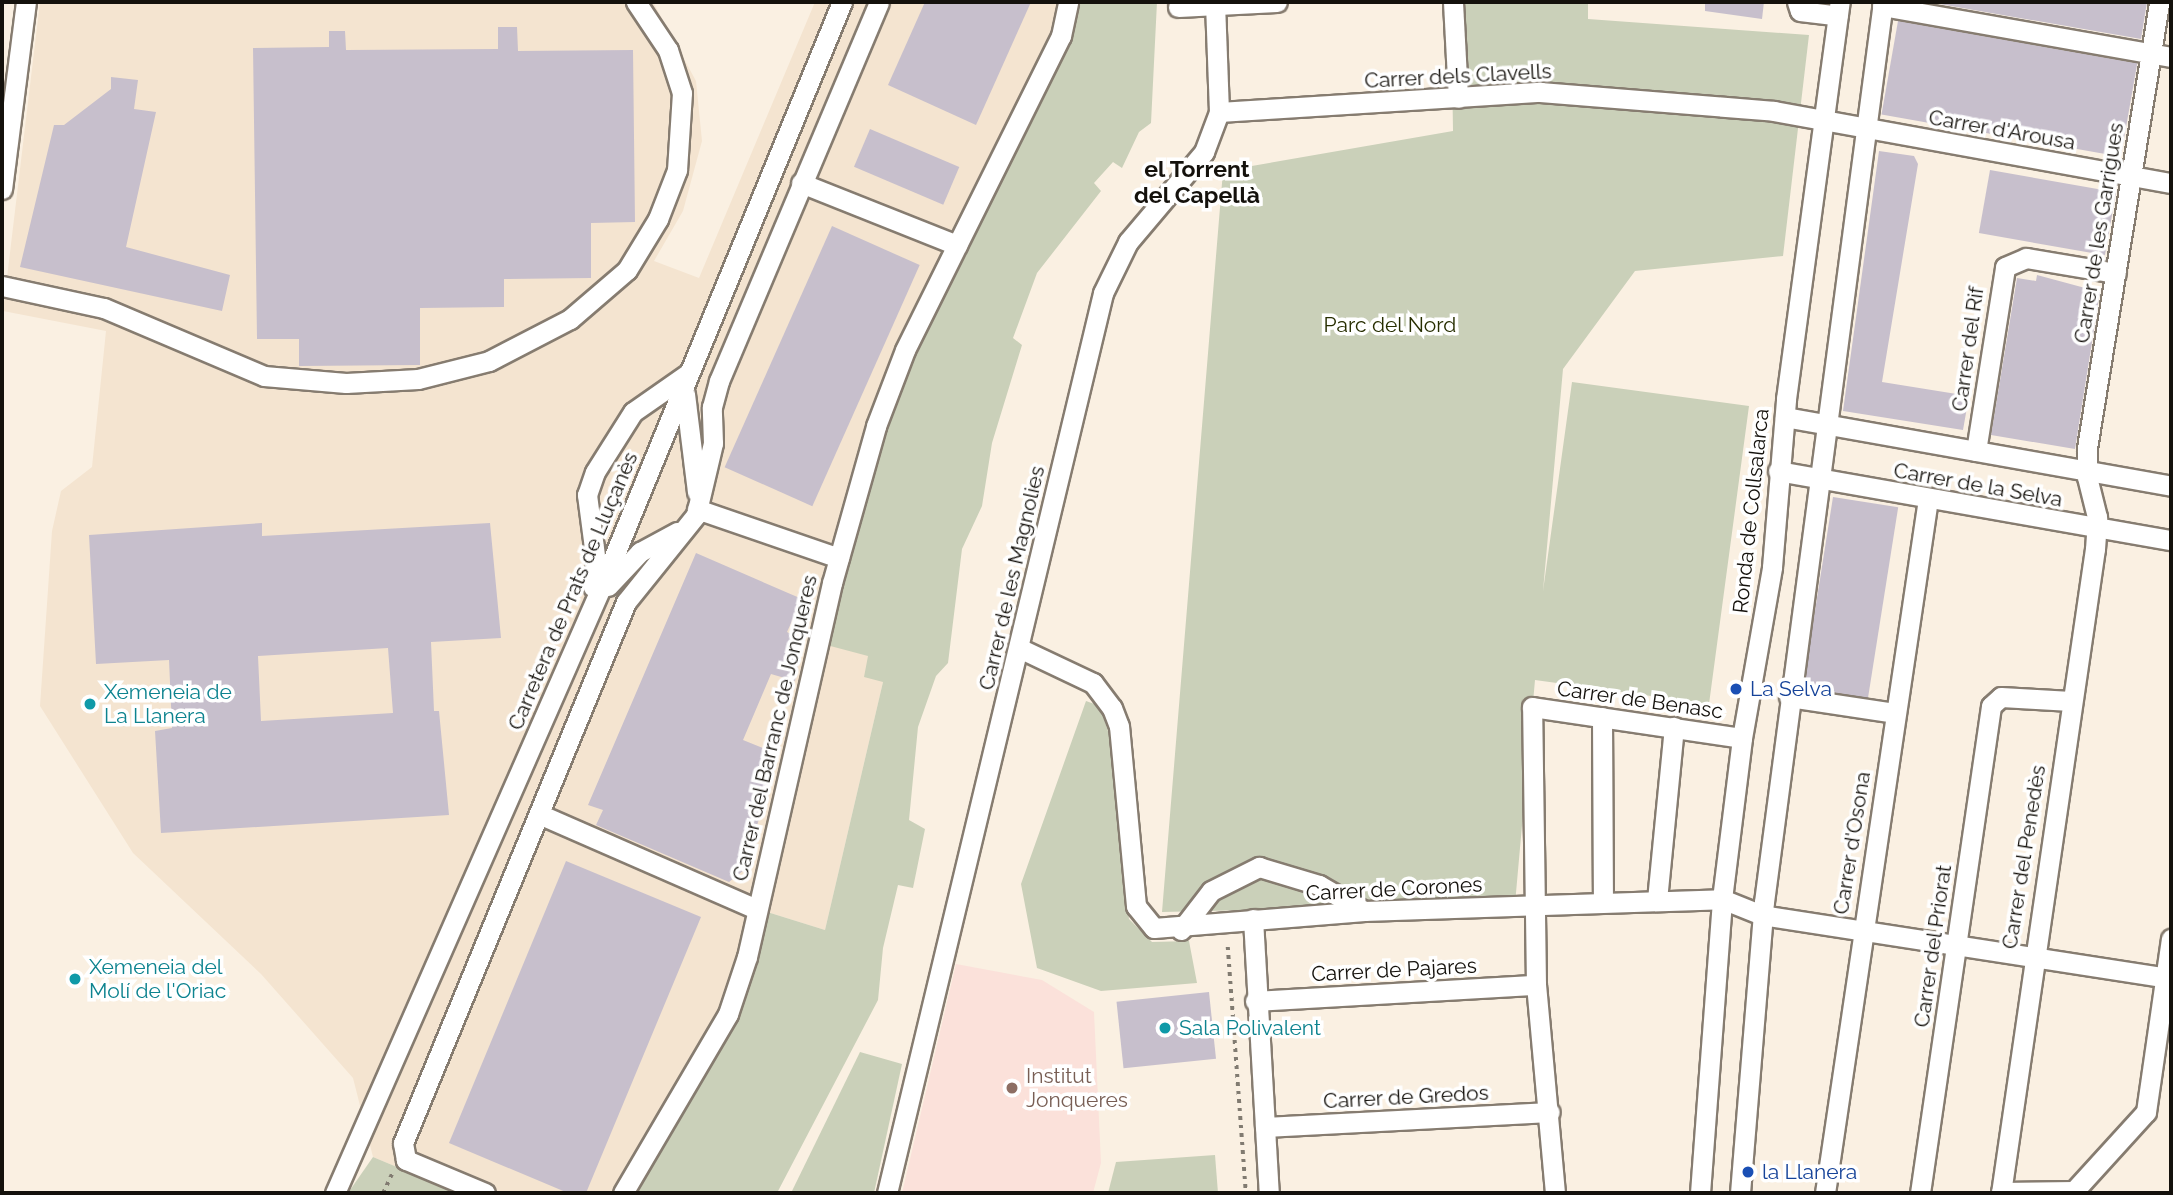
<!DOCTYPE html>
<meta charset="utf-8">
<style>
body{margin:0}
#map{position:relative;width:2173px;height:1195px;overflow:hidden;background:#faf0e2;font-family:Raleway,sans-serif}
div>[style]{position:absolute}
.built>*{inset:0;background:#f4e4d0}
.education>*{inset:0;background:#fbe1da}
.green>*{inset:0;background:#cad0b9}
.building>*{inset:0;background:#c7bfcc;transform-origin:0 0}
.path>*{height:3.5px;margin-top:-1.75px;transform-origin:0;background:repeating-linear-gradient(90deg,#817b71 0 3.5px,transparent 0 8.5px)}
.roads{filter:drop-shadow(2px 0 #867c70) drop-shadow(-2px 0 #867c70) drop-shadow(0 2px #867c70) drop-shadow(0 -2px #867c70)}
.minor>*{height:19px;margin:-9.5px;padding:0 9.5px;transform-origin:9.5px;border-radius:9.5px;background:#fff}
.dots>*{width:19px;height:19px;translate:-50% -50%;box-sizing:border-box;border:4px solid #fff;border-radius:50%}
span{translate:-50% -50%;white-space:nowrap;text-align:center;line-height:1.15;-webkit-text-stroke:7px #fff;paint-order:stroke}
.street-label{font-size:21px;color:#14110c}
.park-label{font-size:21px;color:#272e00}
.transit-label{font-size:21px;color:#164399}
.left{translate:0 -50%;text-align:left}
.culture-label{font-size:21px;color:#0d838f}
.education-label{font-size:21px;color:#785e54}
.neighbourhood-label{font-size:23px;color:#14110c;font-weight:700}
.frame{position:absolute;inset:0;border:4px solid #14110c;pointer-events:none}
</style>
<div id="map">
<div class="built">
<div style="clip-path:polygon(40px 2px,653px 2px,696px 81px,702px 141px,683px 211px,654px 261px,699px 278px,815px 2px,1068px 2px,869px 656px,883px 682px,825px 930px,764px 911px,746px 993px,722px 1046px,631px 1193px,459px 1193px,373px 1157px,353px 1078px,261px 974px,133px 853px,40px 706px,52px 531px,61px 491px,92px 467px,106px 331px,3px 311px)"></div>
</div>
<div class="education">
<div style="clip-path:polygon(956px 964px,1042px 980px,1094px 1012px,1101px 1163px,1093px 1193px,902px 1193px)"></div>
</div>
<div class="green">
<div style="clip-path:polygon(1068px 2px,1157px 2px,1151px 123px,1139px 132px,1122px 168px,1113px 162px,1094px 183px,1101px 191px,1037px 273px,1013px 338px,1022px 345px,992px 443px,982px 506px,962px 549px,948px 663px,936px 676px,918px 727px,909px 820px,925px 829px,913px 888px,898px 885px,883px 948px,878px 1000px,777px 1193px,631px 1193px,722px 1045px,746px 993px,764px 911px,825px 930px,883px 682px,864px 677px,868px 656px,819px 643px,876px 426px)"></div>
<div style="clip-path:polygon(1451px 2px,1588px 2px,1588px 19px,1809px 35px,1783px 256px,1635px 271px,1563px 369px,1543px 591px,1572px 382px,1749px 406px,1709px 704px,1535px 680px,1515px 904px,1162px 912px,1223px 171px,1453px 131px)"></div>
<div style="clip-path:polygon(1086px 701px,1100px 706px,1111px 741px,1129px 919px,1152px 942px,1189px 941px,1197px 983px,1101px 991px,1037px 968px,1021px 884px)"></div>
<div style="clip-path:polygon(860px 1052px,902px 1064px,874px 1193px,791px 1193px)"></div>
<div style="clip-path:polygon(1215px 1155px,1218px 1193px,1108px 1193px,1116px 1162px)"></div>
<div style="clip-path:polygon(373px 1157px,459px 1193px,348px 1193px)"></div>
</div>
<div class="building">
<div style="clip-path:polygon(925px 2px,1031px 2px,976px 125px,888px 85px)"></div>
<div style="clip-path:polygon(1705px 2px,1764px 2px,1762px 19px,1705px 11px)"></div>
<div style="clip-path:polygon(1928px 2px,2147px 2px,2141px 39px)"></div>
<div style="left:1898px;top:21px;width:243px;height:95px;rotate:10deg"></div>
<div style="clip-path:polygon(498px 27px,517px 27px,518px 51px,633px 50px,635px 222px,591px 223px,591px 278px,504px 279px,504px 307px,420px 308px,420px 365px,299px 366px,299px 339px,257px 339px,253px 48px,329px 47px,329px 31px,345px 31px,346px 50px,498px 49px)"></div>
<div style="clip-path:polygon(111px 77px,138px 80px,134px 109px,156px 112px,126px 247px,230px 275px,222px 311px,20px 267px,54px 125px,64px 125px,111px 89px)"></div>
<div style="left:870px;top:129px;width:97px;height:41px;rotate:23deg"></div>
<div style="clip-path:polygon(1879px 151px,1914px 156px,1918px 164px,1882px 382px,1969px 396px,1963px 430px,1843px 411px)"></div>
<div style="left:1990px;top:170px;width:128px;height:64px;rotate:10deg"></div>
<div style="left:832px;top:226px;width:96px;height:264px;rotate:24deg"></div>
<div style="clip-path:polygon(2037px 275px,2100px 292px,2075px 449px,1991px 435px,2017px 278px,2036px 281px)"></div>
<div style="left:1833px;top:497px;width:66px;height:193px;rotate:9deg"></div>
<div style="clip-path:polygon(evenodd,262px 523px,262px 536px,490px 523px,501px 638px,431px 642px,434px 711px,439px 711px,449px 815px,161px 833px,155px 731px,172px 728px,169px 660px,96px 664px,89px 535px,262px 523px,388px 648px,393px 713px,261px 721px,258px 656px,388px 648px)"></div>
<div style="clip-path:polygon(696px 553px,802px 599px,787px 632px,802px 640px,795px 681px,771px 674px,743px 740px,778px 754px,744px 870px,729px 882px,596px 825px,603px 810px,588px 805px)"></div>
<div style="clip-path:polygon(566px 861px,701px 917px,586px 1193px,568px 1193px,449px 1143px)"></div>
<div style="left:1209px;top:992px;width:67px;height:93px;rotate:84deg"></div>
</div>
<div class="path">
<div style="left:1228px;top:947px;width:247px;rotate:85.8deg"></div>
<div style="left:383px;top:1193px;width:23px;rotate:-65deg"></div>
</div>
<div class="roads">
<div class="minor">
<div style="left:1453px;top:2px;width:96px;rotate:87deg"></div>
<div style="left:1797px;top:2px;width:9px;rotate:72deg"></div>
<div style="left:1800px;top:11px;width:38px;rotate:7deg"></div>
<div style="left:1882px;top:6px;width:293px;rotate:10deg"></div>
<div style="left:1178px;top:7px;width:99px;rotate:-2.9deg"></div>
<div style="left:1219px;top:112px;width:322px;rotate:-3.6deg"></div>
<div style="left:1540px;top:92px;width:235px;rotate:4.6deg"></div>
<div style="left:1774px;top:111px;width:403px;rotate:10.3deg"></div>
<div style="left:801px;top:183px;width:168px;rotate:21.7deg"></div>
<div style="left:2px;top:189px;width:189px;rotate:-82.7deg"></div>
<div style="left:2px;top:286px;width:104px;rotate:12.2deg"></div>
<div style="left:104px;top:308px;width:174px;rotate:23deg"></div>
<div style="left:264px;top:376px;width:82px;rotate:4.9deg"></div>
<div style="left:346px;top:383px;width:72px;rotate:-3.2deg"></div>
<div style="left:418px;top:379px;width:73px;rotate:-14.2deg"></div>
<div style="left:489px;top:361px;width:91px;rotate:-27.4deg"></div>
<div style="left:570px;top:319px;width:75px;rotate:-40.7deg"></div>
<div style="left:627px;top:270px;width:60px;rotate:-58.7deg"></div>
<div style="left:658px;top:219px;width:53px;rotate:-68.8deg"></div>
<div style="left:677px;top:170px;width:77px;rotate:-86.3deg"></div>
<div style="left:682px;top:93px;width:45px;rotate:-108deg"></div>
<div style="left:668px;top:50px;width:58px;rotate:-123.7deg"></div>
<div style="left:685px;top:394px;width:99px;rotate:83deg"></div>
<div style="left:1785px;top:417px;width:392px;rotate:10.1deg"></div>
<div style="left:1976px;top:451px;width:186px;rotate:-81deg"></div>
<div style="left:2005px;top:267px;width:23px;rotate:-23deg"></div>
<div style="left:2026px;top:258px;width:91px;rotate:9.5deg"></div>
<div style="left:1778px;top:471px;width:399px;rotate:10deg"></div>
<div style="left:697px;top:509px;width:150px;rotate:19deg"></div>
<div style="left:608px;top:586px;width:47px;rotate:-46.7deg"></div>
<div style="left:640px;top:552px;width:42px;rotate:-28.4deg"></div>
<div style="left:593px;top:587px;width:24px;rotate:-83deg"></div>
<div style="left:596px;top:563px;width:69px;rotate:-97.5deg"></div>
<div style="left:587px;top:495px;width:24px;rotate:-71deg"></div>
<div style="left:595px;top:472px;width:71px;rotate:-57.7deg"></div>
<div style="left:633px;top:412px;width:68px;rotate:-34.9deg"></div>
<div style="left:1019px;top:648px;width:82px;rotate:25.3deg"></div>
<div style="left:1093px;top:683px;width:31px;rotate:53deg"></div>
<div style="left:1112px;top:708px;width:19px;rotate:69deg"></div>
<div style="left:1119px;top:726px;width:181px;rotate:84.6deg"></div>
<div style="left:1136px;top:906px;width:28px;rotate:51deg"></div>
<div style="left:1154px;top:928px;width:211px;rotate:-4.6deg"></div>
<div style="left:1364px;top:911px;width:358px;rotate:-1.9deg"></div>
<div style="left:1722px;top:899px;width:43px;rotate:21.8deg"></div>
<div style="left:1762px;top:915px;width:414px;rotate:8.8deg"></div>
<div style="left:1789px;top:697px;width:107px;rotate:8.6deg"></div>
<div style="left:1602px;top:717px;width:185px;rotate:89.7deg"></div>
<div style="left:539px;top:814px;width:237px;rotate:23.6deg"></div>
<div style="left:1657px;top:900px;width:174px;rotate:-84.4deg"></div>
<div style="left:1253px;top:919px;width:274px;rotate:86.7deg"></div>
<div style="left:1181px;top:930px;width:49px;rotate:-52.4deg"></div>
<div style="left:1211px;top:891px;width:54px;rotate:-26.6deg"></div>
<div style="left:1259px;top:867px;width:63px;rotate:16.7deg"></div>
<div style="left:1319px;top:885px;width:52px;rotate:30deg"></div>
<div style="left:1255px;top:1001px;width:281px;rotate:-3.3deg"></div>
<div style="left:1265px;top:1127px;width:285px;rotate:-3deg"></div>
<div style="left:2074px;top:1191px;width:107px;rotate:-47.7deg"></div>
<div style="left:2146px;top:1112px;width:175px;rotate:-81.8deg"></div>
<div style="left:2001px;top:1192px;width:73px;rotate:-0.8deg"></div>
<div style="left:335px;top:1193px;width:666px;rotate:-66.28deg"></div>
<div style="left:603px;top:583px;width:628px;rotate:-67.64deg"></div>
<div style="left:485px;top:1193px;width:86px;rotate:-157.3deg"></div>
<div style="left:406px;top:1160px;width:17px;rotate:-100deg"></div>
<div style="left:403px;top:1143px;width:585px;rotate:-67.6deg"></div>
<div style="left:626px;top:602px;width:112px;rotate:-51.2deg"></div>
<div style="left:696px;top:515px;width:74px;rotate:-76.7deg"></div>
<div style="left:713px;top:443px;width:36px;rotate:-92deg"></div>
<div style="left:712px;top:407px;width:27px;rotate:-75deg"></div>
<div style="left:719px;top:381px;width:411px;rotate:-67.1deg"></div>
<div style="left:623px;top:1193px;width:208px;rotate:-59.6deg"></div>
<div style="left:728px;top:1014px;width:60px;rotate:-71.6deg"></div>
<div style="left:747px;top:957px;width:384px;rotate:-77.2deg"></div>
<div style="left:832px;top:583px;width:163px;rotate:-74.3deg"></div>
<div style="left:876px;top:426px;width:81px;rotate:-69.1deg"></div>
<div style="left:905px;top:350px;width:351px;rotate:-63.6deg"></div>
<div style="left:1061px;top:36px;width:35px;rotate:-78deg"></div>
<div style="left:887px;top:1193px;width:926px;rotate:-76.5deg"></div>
<div style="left:1103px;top:293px;width:57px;rotate:-63.9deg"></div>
<div style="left:1128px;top:242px;width:118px;rotate:-49.8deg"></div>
<div style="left:1204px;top:152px;width:43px;rotate:-69.4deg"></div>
<div style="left:1219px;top:112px;width:110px;rotate:-92.1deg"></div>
<div style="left:1555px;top:1193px;width:209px;rotate:-95.2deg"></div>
<div style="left:1536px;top:985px;width:278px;rotate:-90.8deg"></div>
<div style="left:1532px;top:707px;width:212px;rotate:8.4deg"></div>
<div style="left:1700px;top:1193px;width:295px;rotate:-85.7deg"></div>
<div style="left:1722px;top:899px;width:162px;rotate:-82.9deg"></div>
<div style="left:1742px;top:738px;width:174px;rotate:-80deg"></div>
<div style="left:1772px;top:567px;width:169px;rotate:-85.2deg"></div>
<div style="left:1786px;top:399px;width:401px;rotate:-82.3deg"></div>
<div style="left:1740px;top:1193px;width:292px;rotate:-85.3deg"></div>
<div style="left:1764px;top:902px;width:908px;rotate:-82.47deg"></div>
<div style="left:1825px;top:1193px;width:702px;rotate:-81.56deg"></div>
<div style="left:1920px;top:1193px;width:492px;rotate:-81.7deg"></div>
<div style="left:1991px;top:706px;width:13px;rotate:-42deg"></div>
<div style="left:2001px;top:697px;width:70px;rotate:3.3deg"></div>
<div style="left:2001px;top:1193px;width:651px;rotate:-81.7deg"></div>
<div style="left:2095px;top:549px;width:32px;rotate:-86deg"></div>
<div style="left:2097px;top:517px;width:41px;rotate:-104deg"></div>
<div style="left:2087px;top:477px;width:29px;rotate:-90deg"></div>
<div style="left:2087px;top:448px;width:452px;rotate:-80.8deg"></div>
</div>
</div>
<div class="dots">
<div style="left:1736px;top:689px;background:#1a4fb4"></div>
<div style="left:90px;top:704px;background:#0f9aa8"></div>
<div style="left:75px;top:979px;background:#0f9aa8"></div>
<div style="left:1165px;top:1028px;background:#0f9aa8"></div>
<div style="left:1012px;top:1088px;background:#8d6e63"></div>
<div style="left:1748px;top:1172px;background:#1a4fb4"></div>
</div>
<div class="street-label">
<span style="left:1458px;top:76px;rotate:-3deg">Carrer dels Clavells</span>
<span style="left:2002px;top:130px;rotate:10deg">Carrer d'Arousa</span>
<span style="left:2099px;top:233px;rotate:-81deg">Carrer de les Garrigues</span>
<span style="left:1968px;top:349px;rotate:-82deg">Carrer del Rif</span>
<span style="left:1978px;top:485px;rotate:10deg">Carrer de la Selva</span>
<span style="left:1751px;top:511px;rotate:-84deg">Ronda de Collsalarca</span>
<span style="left:1012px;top:578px;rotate:-77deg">Carrer de les Magnolies</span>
<span style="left:573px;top:591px;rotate:-67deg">Carretera de Prats de Lluçanès</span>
<span style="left:1640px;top:700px;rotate:8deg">Carrer de Benasc</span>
<span style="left:775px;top:728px;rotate:-77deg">Carrer del Barranc de Jonqueres</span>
<span style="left:1852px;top:843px;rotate:-81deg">Carrer d'Osona</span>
<span style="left:2024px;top:857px;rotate:-81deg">Carrer del Penedès</span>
<span style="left:1394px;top:889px;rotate:-3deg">Carrer de Corones</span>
<span style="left:1933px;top:946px;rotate:-82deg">Carrer del Priorat</span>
<span style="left:1394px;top:970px;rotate:-3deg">Carrer de Pajares</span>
<span style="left:1406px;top:1097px;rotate:-3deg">Carrer de Gredos</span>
</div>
<div class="park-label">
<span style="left:1390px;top:325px">Parc del Nord</span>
</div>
<div class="transit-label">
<span class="left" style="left:1750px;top:689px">La Selva</span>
<span class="left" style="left:1762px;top:1172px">la Llanera</span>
</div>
<div class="culture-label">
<span class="left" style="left:104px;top:704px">Xemeneia de<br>La Llanera</span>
<span class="left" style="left:89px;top:979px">Xemeneia del<br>Molí de l'Oriac</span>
<span class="left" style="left:1179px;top:1028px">Sala Polivalent</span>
</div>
<div class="education-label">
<span class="left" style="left:1026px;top:1088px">Institut<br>Jonqueres</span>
</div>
<div class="neighbourhood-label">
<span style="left:1197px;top:182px">el Torrent<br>del Capellà</span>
</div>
<div class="frame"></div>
</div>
